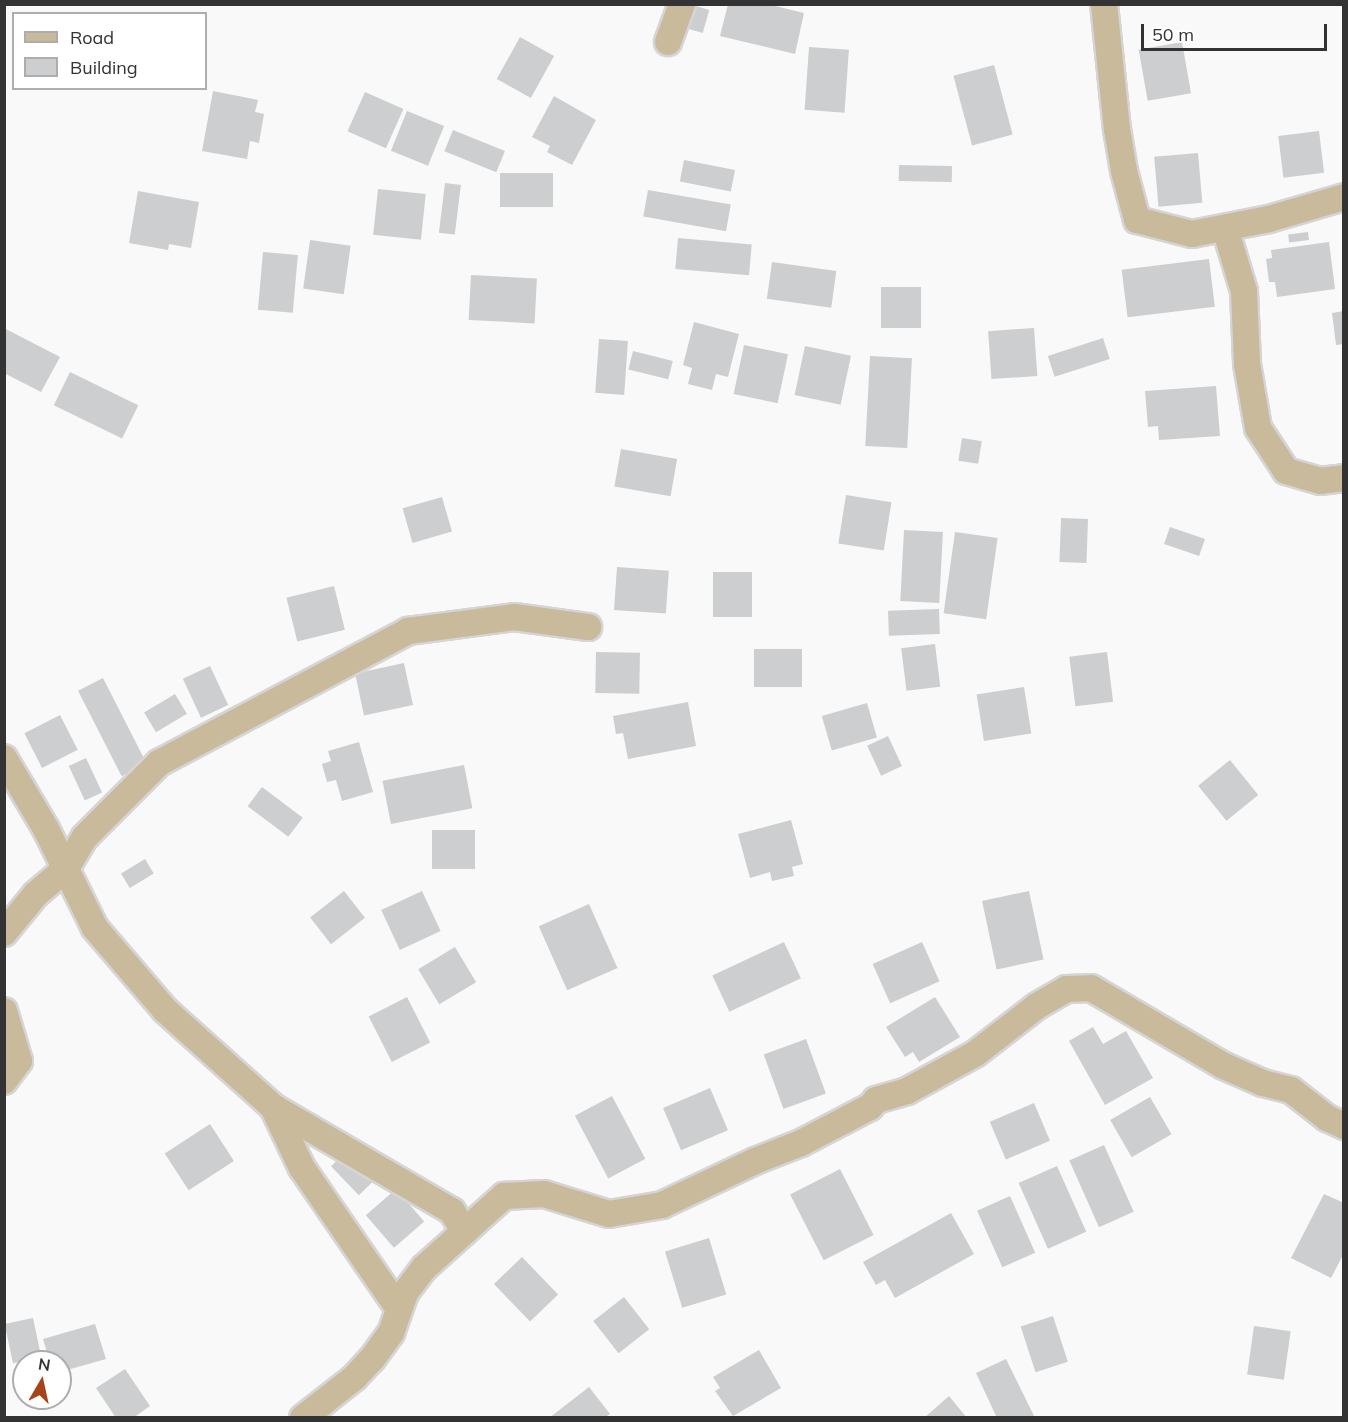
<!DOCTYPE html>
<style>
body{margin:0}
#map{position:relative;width:1348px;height:1422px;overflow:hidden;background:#f9f9fa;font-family:Mulish,sans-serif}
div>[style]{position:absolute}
.building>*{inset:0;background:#cdcecf;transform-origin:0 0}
.roads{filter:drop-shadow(2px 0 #d5d5d6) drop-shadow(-2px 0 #d5d5d6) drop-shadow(0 2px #d5d5d6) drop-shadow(0 -2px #d5d5d6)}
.street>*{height:26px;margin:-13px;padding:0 13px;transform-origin:13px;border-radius:13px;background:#c8ba9a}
span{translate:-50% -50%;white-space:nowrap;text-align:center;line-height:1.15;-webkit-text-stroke:5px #fff;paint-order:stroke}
.frame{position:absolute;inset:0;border:6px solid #333334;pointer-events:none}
.legend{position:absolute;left:12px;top:12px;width:195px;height:78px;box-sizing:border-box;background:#fff;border:2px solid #adadae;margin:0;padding:8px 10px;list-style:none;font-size:18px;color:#333334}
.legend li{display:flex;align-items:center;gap:12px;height:30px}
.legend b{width:30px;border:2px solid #adadae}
.north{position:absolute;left:12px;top:1350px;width:60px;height:60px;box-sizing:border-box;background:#fff;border:2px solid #adadae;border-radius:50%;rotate:9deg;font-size:16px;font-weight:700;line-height:24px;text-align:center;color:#333334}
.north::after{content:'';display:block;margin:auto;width:21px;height:27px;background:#a84218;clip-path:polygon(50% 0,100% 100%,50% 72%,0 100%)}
.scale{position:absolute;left:1141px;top:24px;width:186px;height:27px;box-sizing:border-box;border:3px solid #333334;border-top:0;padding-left:8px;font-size:18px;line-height:21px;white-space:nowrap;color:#333334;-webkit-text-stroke:4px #fff;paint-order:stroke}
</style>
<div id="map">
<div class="building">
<div style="clip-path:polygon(728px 4px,767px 4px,804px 13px,795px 54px,720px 36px)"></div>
<div style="left:692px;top:5px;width:18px;height:24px;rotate:16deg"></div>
<div style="left:520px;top:37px;width:39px;height:48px;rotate:29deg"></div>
<div style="left:1182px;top:42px;width:52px;height:44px;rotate:80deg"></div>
<div style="left:809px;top:47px;width:40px;height:63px;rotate:4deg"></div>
<div style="left:994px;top:65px;width:72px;height:42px;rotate:75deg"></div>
<div style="clip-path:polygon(213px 91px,258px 100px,255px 112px,264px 114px,259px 143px,250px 141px,247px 159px,202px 151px)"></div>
<div style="left:365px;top:92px;width:42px;height:43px;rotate:24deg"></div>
<div style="clip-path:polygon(554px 96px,596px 120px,572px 165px,547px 152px,550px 146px,532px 137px)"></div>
<div style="left:407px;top:111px;width:40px;height:43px;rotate:22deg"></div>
<div style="left:453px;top:130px;width:56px;height:23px;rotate:22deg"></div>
<div style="left:1319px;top:131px;width:42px;height:41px;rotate:83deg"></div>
<div style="left:1198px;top:153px;width:50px;height:44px;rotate:85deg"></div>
<div style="left:684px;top:160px;width:52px;height:22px;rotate:11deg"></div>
<div style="left:899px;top:165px;width:53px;height:16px;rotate:1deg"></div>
<div style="left:553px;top:173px;width:34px;height:53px;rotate:90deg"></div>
<div style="left:445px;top:183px;width:16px;height:50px;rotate:7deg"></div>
<div style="left:378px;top:189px;width:48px;height:46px;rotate:6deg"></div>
<div style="left:648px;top:190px;width:84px;height:27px;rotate:10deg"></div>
<div style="clip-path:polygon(138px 191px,199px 202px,191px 248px,169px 244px,168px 250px,129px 243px)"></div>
<div style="left:1308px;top:232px;width:8px;height:20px;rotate:83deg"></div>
<div style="left:678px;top:238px;width:74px;height:31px;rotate:5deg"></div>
<div style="left:310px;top:240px;width:41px;height:49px;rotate:8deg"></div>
<div style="clip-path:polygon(1329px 242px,1335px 289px,1277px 297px,1275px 282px,1269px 282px,1266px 259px,1272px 258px,1271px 250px)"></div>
<div style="left:263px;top:252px;width:35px;height:58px;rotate:5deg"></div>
<div style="left:1209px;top:259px;width:48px;height:88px;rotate:83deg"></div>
<div style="left:772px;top:262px;width:65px;height:37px;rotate:8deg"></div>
<div style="left:471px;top:275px;width:66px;height:45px;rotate:3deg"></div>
<div style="left:881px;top:287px;width:40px;height:41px"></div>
<div style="clip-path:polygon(1344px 311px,1344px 344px,1336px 345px,1332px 313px)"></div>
<div style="clip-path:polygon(694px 322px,739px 334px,728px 377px,716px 374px,712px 390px,688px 384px,692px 368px,683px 365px)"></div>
<div style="clip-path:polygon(4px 328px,60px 357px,41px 392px,4px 373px)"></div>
<div style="left:1034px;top:328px;width:48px;height:46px;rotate:86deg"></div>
<div style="left:1103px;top:338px;width:22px;height:58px;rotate:72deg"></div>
<div style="left:599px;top:339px;width:29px;height:54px;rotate:4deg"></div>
<div style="left:744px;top:345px;width:45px;height:50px;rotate:12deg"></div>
<div style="left:805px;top:346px;width:47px;height:50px;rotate:12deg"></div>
<div style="left:633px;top:351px;width:41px;height:19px;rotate:14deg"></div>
<div style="left:870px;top:356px;width:42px;height:90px;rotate:3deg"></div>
<div style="left:70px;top:372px;width:76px;height:37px;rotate:26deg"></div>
<div style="clip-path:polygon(1216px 386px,1220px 436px,1159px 440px,1158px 426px,1148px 427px,1145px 391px)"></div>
<div style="left:962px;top:438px;width:20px;height:23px;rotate:9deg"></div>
<div style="left:621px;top:449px;width:57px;height:38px;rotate:10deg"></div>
<div style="left:846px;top:495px;width:46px;height:49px;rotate:9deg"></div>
<div style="left:442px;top:497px;width:36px;height:41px;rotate:74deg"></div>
<div style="left:1061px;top:518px;width:27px;height:44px;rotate:2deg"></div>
<div style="left:1170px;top:527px;width:37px;height:18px;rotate:19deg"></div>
<div style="left:904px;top:530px;width:39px;height:71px;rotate:3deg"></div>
<div style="left:955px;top:532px;width:43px;height:82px;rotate:8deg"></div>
<div style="left:617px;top:567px;width:52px;height:43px;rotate:4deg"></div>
<div style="left:752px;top:572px;width:45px;height:39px;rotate:90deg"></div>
<div style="left:334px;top:586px;width:45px;height:49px;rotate:76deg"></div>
<div style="left:939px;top:609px;width:25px;height:51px;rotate:88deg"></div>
<div style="left:935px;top:644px;width:43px;height:34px;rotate:83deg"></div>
<div style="left:802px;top:649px;width:38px;height:48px;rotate:90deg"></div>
<div style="left:596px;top:652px;width:44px;height:41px;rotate:1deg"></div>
<div style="left:1107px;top:652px;width:50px;height:38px;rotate:83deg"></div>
<div style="left:404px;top:663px;width:43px;height:50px;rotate:78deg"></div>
<div style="left:210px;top:666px;width:43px;height:30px;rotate:65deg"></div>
<div style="left:103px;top:678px;width:96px;height:28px;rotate:63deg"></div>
<div style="left:1024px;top:687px;width:47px;height:48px;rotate:81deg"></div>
<div style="left:175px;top:694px;width:23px;height:36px;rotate:59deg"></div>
<div style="clip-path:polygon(688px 702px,696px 746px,628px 759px,623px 733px,616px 734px,613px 716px)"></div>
<div style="left:867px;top:703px;width:36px;height:47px;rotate:74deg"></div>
<div style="left:60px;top:715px;width:39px;height:40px;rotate:63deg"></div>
<div style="left:888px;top:736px;width:33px;height:23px;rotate:65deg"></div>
<div style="clip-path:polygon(359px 742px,373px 792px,342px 801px,336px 780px,327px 782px,322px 764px,331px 761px,328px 751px)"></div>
<div style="left:86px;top:758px;width:38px;height:19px;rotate:65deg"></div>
<div style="left:1230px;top:760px;width:45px;height:41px;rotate:51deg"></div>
<div style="left:464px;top:765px;width:44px;height:83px;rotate:79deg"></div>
<div style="left:262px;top:787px;width:51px;height:24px;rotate:37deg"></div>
<div style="clip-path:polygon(791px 820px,803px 864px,792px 867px,794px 876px,772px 881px,770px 872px,750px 878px,738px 834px)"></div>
<div style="left:432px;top:830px;width:43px;height:39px"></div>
<div style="left:145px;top:859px;width:17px;height:28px;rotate:59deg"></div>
<div style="left:344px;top:891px;width:34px;height:43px;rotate:52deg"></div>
<div style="left:422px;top:891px;width:44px;height:45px;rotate:65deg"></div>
<div style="left:1029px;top:891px;width:70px;height:48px;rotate:78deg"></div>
<div style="left:589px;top:904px;width:70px;height:55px;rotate:66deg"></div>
<div style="left:784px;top:942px;width:40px;height:79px;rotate:65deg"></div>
<div style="left:922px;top:942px;width:43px;height:54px;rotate:66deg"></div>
<div style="left:455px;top:947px;width:41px;height:43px;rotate:59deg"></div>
<div style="left:407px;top:997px;width:51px;height:43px;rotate:63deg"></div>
<div style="clip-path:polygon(935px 997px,960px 1037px,919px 1062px,913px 1052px,905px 1057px,886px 1027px)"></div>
<div style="clip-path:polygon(1093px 1027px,1103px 1044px,1126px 1031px,1153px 1078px,1105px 1105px,1069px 1041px)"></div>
<div style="left:806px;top:1039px;width:58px;height:45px;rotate:70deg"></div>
<div style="left:710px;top:1088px;width:46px;height:51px;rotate:67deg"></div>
<div style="left:612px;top:1096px;width:71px;height:42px;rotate:62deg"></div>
<div style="left:1150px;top:1097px;width:43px;height:46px;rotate:60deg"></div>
<div style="left:1034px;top:1103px;width:41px;height:48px;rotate:67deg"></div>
<div style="left:210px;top:1124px;width:44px;height:54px;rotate:57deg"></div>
<div style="left:1104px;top:1145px;width:73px;height:38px;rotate:66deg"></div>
<div style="left:349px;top:1149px;width:40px;height:25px;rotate:46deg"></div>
<div style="left:1057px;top:1166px;width:72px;height:42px;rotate:66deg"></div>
<div style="left:840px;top:1169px;width:74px;height:56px;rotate:63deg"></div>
<div style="left:396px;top:1189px;width:43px;height:40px;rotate:49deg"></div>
<div style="clip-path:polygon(1324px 1194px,1344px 1203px,1344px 1253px,1331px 1278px,1291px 1258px)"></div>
<div style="left:1010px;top:1196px;width:62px;height:36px;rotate:66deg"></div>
<div style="clip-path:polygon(951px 1213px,974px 1254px,895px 1298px,885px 1280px,876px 1285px,863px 1262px)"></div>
<div style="left:709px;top:1238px;width:59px;height:46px;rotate:73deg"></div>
<div style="left:522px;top:1257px;width:52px;height:39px;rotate:46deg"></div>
<div style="left:624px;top:1297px;width:41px;height:39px;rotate:52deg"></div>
<div style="left:1053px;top:1316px;width:48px;height:34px;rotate:72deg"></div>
<div style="left:33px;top:1318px;width:40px;height:29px;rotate:78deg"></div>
<div style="clip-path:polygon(95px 1324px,106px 1359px,60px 1372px,60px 1362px,50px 1362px,43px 1339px)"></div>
<div style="left:1254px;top:1326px;width:37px;height:49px;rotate:8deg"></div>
<div style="clip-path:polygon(759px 1350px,781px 1388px,733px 1416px,715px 1391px,720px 1388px,713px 1377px)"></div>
<div style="clip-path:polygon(1006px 1359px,1035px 1418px,997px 1418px,976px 1373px)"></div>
<div style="clip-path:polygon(125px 1369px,150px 1406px,133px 1418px,116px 1418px,96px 1388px)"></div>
<div style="clip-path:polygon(589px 1387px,610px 1414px,604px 1418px,549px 1418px)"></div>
<div style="clip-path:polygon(949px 1396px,967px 1418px,924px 1418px)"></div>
</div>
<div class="roads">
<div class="street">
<div style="left:1104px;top:4px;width:126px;rotate:84.1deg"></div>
<div style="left:1117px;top:129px;width:43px;rotate:80.5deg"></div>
<div style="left:1124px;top:171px;width:51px;rotate:75.1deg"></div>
<div style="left:1137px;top:220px;width:57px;rotate:14.3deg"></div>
<div style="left:1192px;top:234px;width:78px;rotate:-11deg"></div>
<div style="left:1269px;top:219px;width:78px;rotate:-16.3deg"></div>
<div style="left:668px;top:42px;width:40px;rotate:-69.8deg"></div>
<div style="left:1225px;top:228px;width:66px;rotate:73.2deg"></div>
<div style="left:1244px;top:291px;width:73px;rotate:87.6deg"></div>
<div style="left:1247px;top:364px;width:65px;rotate:80.2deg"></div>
<div style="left:1258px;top:428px;width:51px;rotate:56.9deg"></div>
<div style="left:1286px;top:471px;width:35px;rotate:16deg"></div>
<div style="left:1320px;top:481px;width:24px;rotate:-7deg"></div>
<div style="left:4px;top:758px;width:82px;rotate:59.4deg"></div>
<div style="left:46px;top:829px;width:110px;rotate:63.7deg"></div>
<div style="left:95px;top:928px;width:108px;rotate:49.5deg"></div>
<div style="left:165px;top:1010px;width:145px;rotate:41.9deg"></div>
<div style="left:273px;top:1107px;width:207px;rotate:30.2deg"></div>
<div style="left:452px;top:1211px;width:23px;rotate:59deg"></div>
<div style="left:4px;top:933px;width:50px;rotate:-50.6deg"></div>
<div style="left:36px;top:894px;width:38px;rotate:-40deg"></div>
<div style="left:65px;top:870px;width:39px;rotate:-59deg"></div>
<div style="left:85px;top:837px;width:105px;rotate:-45deg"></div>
<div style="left:159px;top:763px;width:282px;rotate:-27.9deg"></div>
<div style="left:408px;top:631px;width:107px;rotate:-7.5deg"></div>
<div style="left:514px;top:617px;width:75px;rotate:7.7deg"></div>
<div style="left:4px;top:1011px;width:52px;rotate:73.3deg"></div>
<div style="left:19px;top:1061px;width:25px;rotate:127deg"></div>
<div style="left:273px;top:1107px;width:68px;rotate:64.6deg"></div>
<div style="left:302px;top:1168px;width:171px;rotate:55.5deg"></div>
<div style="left:303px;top:1418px;width:65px;rotate:-38.1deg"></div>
<div style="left:354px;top:1378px;width:26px;rotate:-47deg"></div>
<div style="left:372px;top:1359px;width:32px;rotate:-54deg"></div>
<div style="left:391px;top:1333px;width:42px;rotate:-70.7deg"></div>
<div style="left:405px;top:1293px;width:31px;rotate:-53deg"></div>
<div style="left:424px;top:1268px;width:108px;rotate:-42deg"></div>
<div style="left:504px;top:1196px;width:40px;rotate:-2.9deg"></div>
<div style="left:544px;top:1194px;width:68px;rotate:17.1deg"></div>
<div style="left:609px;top:1214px;width:54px;rotate:-9.6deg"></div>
<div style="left:662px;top:1205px;width:103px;rotate:-25.3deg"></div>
<div style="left:755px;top:1161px;width:49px;rotate:-21.4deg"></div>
<div style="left:801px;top:1143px;width:78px;rotate:-27.6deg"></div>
<div style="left:870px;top:1107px;width:9px;rotate:-49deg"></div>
<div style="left:876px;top:1100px;width:32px;rotate:-16deg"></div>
<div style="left:907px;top:1091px;width:77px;rotate:-28.6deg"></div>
<div style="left:975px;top:1054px;width:78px;rotate:-37.7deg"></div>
<div style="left:1037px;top:1006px;width:34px;rotate:-30deg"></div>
<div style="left:1066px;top:989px;width:25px;rotate:-2deg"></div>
<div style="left:1091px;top:988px;width:154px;rotate:30.4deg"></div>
<div style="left:1224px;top:1066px;width:43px;rotate:23.6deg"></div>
<div style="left:1263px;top:1083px;width:29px;rotate:14deg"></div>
<div style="left:1291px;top:1090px;width:46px;rotate:37.9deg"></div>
<div style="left:1327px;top:1118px;width:19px;rotate:25deg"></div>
</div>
</div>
<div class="frame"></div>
<ul class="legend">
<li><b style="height:8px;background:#c8ba9a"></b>Road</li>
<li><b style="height:16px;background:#cdcecf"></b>Building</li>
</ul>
<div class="north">N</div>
<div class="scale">50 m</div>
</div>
